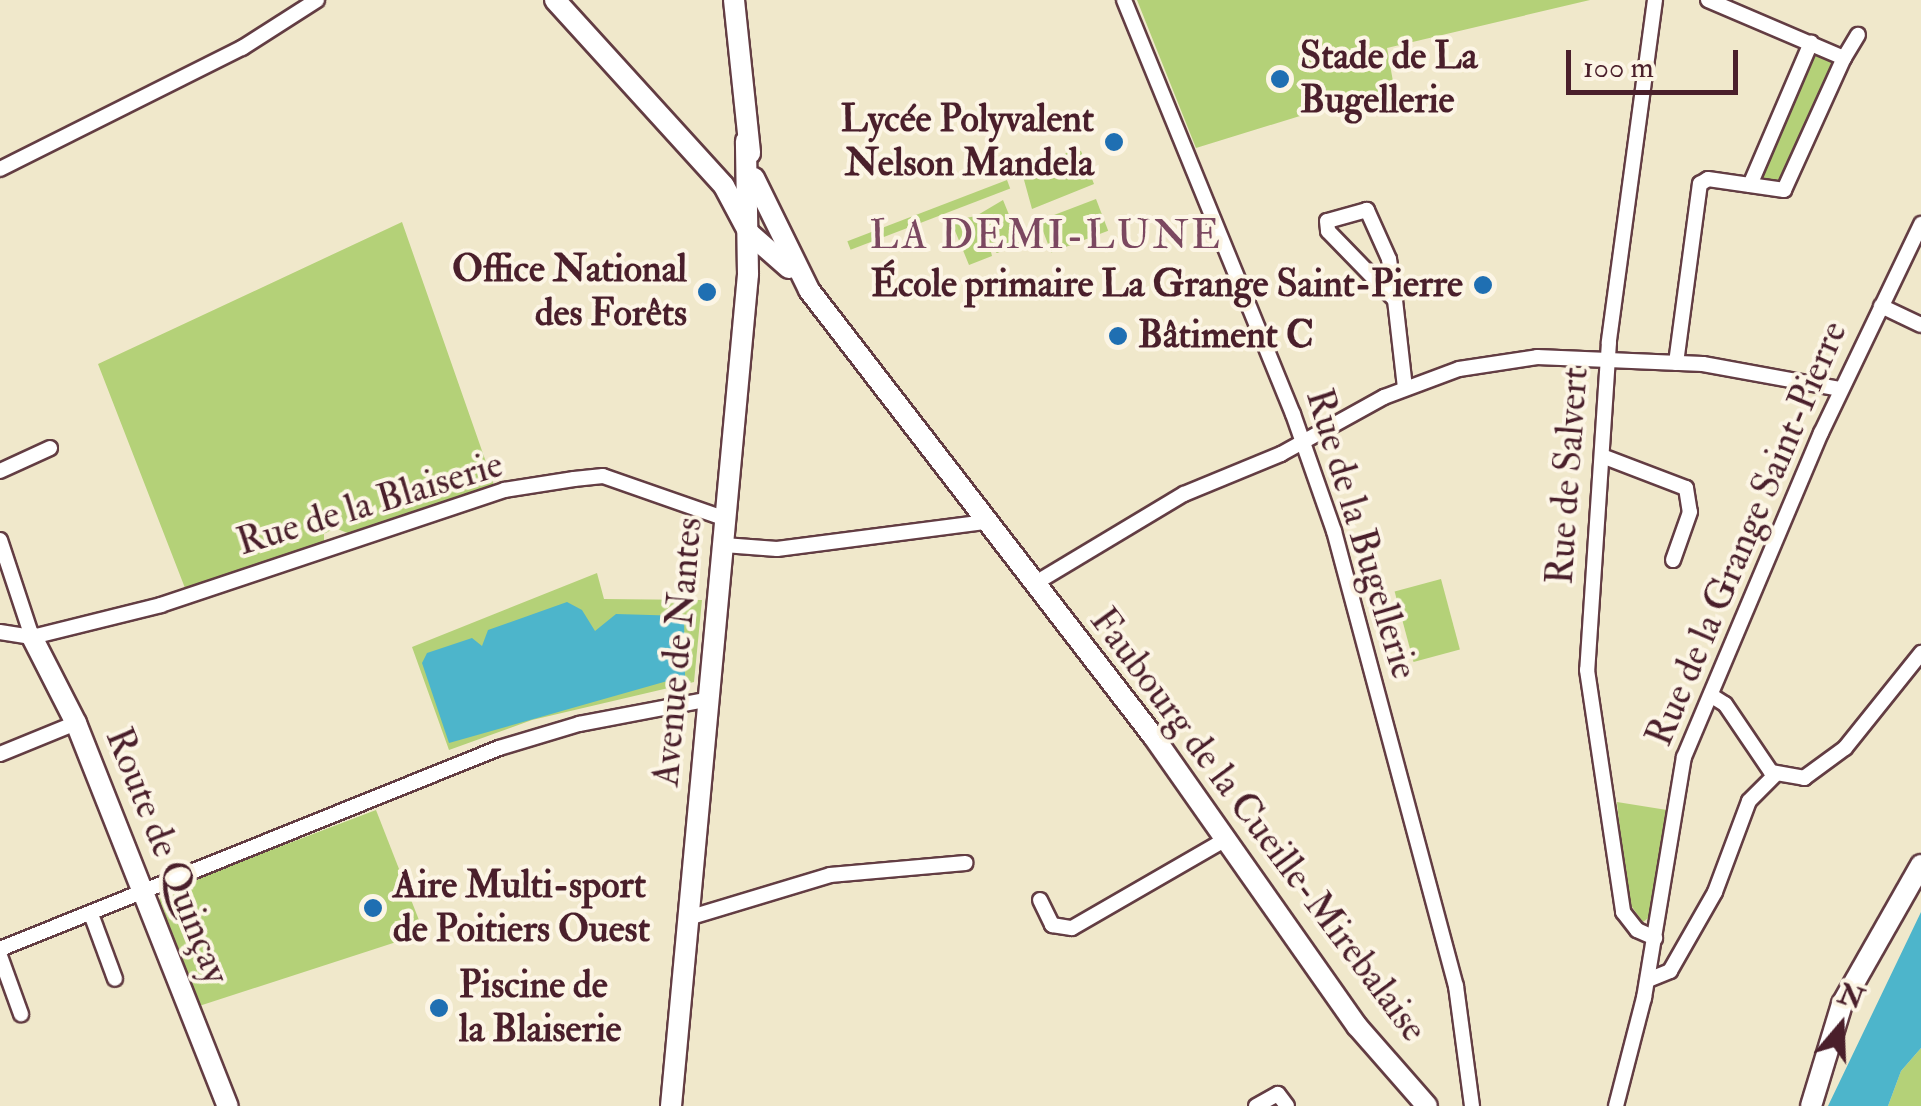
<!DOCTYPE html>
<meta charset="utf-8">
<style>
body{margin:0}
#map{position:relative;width:1921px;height:1106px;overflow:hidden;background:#f0e8cb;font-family:"IM FELL Double Pica",serif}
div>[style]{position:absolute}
.green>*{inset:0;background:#b4d178;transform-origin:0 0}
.water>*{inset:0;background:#4db5cb}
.roads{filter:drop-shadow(2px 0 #633d43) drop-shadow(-2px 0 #633d43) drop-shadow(0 2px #633d43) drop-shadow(0 -2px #633d43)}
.street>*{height:14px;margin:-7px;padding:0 7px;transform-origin:7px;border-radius:7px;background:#fff}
.secondary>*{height:20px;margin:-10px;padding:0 10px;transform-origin:10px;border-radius:10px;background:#fff}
.dots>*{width:28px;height:28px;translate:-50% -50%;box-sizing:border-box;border:5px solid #fcf5e5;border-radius:50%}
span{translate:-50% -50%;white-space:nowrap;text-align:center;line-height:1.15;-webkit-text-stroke:8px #fcf5e5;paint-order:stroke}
.poi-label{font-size:38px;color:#4a1f2b;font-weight:700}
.left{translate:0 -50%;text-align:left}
.right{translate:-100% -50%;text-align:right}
.street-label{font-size:38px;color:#4a1f2b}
.neighbourhood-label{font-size:40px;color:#7b4860;letter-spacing:2.5px}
.north{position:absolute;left:1791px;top:976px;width:100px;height:100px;-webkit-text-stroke:8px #fcf5e5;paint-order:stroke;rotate:19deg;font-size:28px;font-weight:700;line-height:40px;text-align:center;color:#4a1f2b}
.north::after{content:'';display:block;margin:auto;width:35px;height:45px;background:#4a1f2b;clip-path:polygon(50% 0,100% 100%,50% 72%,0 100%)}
.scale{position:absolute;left:1566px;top:50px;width:172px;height:45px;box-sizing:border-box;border:5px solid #4a1f2b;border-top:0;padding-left:12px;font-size:30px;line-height:35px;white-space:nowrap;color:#4a1f2b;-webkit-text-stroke:8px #fcf5e5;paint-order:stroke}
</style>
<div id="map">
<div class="green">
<div style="clip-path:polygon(1137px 0,1590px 0,1387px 48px,1394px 87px,1196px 148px)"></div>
<div style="left:1811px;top:48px;width:31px;height:139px;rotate:25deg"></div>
<div style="clip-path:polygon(1073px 149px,1081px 151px,1094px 184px,1032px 209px,1021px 169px,1044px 160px,1047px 165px)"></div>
<div style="left:1007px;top:180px;width:9px;height:171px;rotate:69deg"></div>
<div style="left:1096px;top:199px;width:34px;height:61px;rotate:69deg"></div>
<div style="clip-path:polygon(1003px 200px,1021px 244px,997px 253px,990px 248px,992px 256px,969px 265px,951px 221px,976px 216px)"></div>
<div style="clip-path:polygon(402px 222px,494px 485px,350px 534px,335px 528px,324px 534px,324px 543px,185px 588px,98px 364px)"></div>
<div style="clip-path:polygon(597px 573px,604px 599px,702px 600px,694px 682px,532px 720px,449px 750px,412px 647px)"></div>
<div style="left:1441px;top:579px;width:73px;height:48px;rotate:75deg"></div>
<div style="clip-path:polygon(1617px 802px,1667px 810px,1663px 859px,1651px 916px,1643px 922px,1627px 900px)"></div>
<div style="clip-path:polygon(376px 810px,424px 933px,196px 1007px,157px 903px,166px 890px)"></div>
<div style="clip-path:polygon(1921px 1048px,1921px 1106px,1888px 1106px,1901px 1071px)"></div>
</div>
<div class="water">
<div style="clip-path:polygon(567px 602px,582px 610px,595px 631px,616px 614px,684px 616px,685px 676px,449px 743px,422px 663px,427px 653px,472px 638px,482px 646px,488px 630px)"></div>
<div style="clip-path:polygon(1921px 912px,1921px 1048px,1901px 1071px,1888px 1106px,1828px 1106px)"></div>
</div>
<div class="roads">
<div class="street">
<div style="left:1124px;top:0;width:447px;rotate:67.8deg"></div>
<div style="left:1293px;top:414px;width:124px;rotate:70.7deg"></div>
<div style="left:1334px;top:531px;width:471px;rotate:75deg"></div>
<div style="left:1456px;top:986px;width:121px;rotate:82.4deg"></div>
<div style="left:1655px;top:0;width:345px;rotate:97.7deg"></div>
<div style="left:1609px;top:342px;width:329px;rotate:93.8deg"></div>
<div style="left:1587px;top:670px;width:245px;rotate:81.5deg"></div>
<div style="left:1623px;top:912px;width:23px;rotate:52deg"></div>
<div style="left:1637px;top:930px;width:20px;rotate:24deg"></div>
<div style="left:1708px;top:0;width:148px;rotate:23.1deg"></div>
<div style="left:1844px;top:58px;width:27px;rotate:-59deg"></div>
<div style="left:0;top:169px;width:271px;rotate:-26.6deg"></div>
<div style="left:242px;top:48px;width:89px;rotate:-32.6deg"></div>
<div style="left:1750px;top:185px;width:155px;rotate:-66.8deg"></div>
<div style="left:1395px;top:300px;width:41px;rotate:-98.3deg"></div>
<div style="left:1389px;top:259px;width:54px;rotate:-114.2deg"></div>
<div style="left:1367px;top:210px;width:41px;rotate:164.6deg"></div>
<div style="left:1327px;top:221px;width:10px;rotate:84deg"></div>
<div style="left:1328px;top:231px;width:96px;rotate:45.8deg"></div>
<div style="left:1395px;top:300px;width:89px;rotate:83.5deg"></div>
<div style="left:1881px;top:306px;width:44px;rotate:25.4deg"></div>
<div style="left:1676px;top:363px;width:181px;rotate:-82.4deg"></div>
<div style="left:1700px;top:184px;width:9px;rotate:-32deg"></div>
<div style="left:1708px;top:179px;width:77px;rotate:8.2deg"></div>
<div style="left:1784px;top:190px;width:145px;rotate:-65.6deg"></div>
<div style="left:1602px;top:456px;width:90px;rotate:20.9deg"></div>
<div style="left:1686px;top:488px;width:24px;rotate:81deg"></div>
<div style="left:1690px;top:512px;width:51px;rotate:109.5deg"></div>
<div style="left:0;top:471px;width:55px;rotate:-24.7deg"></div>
<div style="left:0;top:540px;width:102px;rotate:71.7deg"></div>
<div style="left:724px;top:545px;width:53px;rotate:4.3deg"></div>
<div style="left:777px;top:549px;width:211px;rotate:-7.4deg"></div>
<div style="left:1034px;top:584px;width:175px;rotate:-31deg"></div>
<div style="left:1184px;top:494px;width:105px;rotate:-22.4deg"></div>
<div style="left:1281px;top:454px;width:118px;rotate:-29deg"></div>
<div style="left:1384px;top:397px;width:80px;rotate:-20.5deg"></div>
<div style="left:1459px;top:369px;width:79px;rotate:-8.7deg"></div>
<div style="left:1537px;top:357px;width:166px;rotate:2.4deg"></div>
<div style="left:1703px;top:364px;width:140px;rotate:10.3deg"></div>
<div style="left:0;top:632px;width:32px;rotate:9deg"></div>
<div style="left:32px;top:637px;width:133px;rotate:-13.9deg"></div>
<div style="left:161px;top:605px;width:362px;rotate:-18.5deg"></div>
<div style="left:504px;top:490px;width:71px;rotate:-8.9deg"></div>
<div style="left:574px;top:479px;width:29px;rotate:-6deg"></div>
<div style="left:603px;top:476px;width:130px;rotate:19.3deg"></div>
<div style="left:1712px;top:696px;width:15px;rotate:32deg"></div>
<div style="left:1725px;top:704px;width:82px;rotate:55.9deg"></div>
<div style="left:1771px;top:772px;width:34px;rotate:10deg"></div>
<div style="left:1804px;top:778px;width:51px;rotate:-36.2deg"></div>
<div style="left:1845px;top:748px;width:122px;rotate:-51.3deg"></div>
<div style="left:0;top:754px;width:82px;rotate:-22.2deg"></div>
<div style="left:1040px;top:900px;width:28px;rotate:64deg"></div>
<div style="left:1052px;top:925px;width:20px;rotate:9deg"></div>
<div style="left:1072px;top:928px;width:180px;rotate:-30deg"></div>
<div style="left:91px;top:914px;width:69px;rotate:69.7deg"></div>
<div style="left:688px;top:918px;width:148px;rotate:-16.8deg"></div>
<div style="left:830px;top:875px;width:136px;rotate:-5.1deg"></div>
<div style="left:0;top:949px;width:538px;rotate:-21.94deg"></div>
<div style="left:499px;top:748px;width:84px;rotate:-16.7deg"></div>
<div style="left:579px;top:724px;width:133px;rotate:-10.8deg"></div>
<div style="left:0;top:956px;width:62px;rotate:70.1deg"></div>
<div style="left:1648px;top:980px;width:24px;rotate:-22deg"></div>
<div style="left:1670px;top:971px;width:91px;rotate:-60.3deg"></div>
<div style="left:1715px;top:892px;width:97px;rotate:-69.5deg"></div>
<div style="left:1749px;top:801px;width:37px;rotate:-45deg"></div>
<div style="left:1256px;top:1106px;width:25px;rotate:-29deg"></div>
<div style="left:1278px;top:1094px;width:15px;rotate:53deg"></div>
<div style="left:1616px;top:1106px;width:112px;rotate:-75.5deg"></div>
<div style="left:1644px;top:998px;width:244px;rotate:-80.6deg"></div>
<div style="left:1684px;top:757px;width:352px;rotate:-67.1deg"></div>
<div style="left:1821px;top:433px;width:232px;rotate:-64.4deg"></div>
</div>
<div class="secondary">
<div style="left:555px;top:0;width:251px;rotate:47.7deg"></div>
<div style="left:724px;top:186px;width:53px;rotate:62deg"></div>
<div style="left:749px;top:233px;width:53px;rotate:41.2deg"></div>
<div style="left:734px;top:0;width:154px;rotate:84deg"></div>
<div style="left:754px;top:178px;width:125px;rotate:63.8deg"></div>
<div style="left:809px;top:290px;width:563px;rotate:52.36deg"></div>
<div style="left:1153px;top:736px;width:355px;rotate:54.9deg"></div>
<div style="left:1357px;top:1026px;width:106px;rotate:48.8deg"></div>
<div style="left:32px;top:637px;width:97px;rotate:62.9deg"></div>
<div style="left:76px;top:723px;width:412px;rotate:68.4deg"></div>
<div style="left:671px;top:1106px;width:836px;rotate:-84.71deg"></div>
<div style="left:748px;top:274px;width:133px;rotate:-90.9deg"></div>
<div style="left:1811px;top:1106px;width:107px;rotate:-73.1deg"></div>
<div style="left:1842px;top:1004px;width:160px;rotate:-60.4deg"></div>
</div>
</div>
<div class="dots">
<div style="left:1280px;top:79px;background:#1f6fb2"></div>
<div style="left:1114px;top:142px;background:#1f6fb2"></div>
<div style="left:1483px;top:285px;background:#1f6fb2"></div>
<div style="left:707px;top:292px;background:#1f6fb2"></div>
<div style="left:1118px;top:336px;background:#1f6fb2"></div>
<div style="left:373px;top:908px;background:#1f6fb2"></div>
<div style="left:439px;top:1008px;background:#1f6fb2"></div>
</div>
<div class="poi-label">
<span class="left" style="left:1300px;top:79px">Stade de La<br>Bugellerie</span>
<span class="right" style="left:1094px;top:142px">Lycée Polyvalent<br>Nelson Mandela</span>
<span class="right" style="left:687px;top:292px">Office National<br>des Forêts</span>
<span class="right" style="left:1463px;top:285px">École primaire La Grange Saint-Pierre</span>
<span class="left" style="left:1138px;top:336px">Bâtiment C</span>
<span class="left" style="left:393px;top:908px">Aire Multi-sport<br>de Poitiers Ouest</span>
<span class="left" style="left:459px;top:1008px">Piscine de<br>la Blaiserie</span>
</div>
<div class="street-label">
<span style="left:1568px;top:476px;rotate:-86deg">Rue de Salvert</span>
<span style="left:370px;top:504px;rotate:-17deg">Rue de la Blaiserie</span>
<span style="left:1361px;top:534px;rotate:73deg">Rue de la Bugellerie</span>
<span style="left:1747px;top:534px;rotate:-67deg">Rue de la Grange Saint-Pierre</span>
<span style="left:678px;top:652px;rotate:-85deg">Avenue de Nantes</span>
<span style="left:1258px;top:825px;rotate:53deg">Faubourg de la Cueille-Mirebalaise</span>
<span style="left:167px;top:856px;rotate:68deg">Route de Quinçay</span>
</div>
<div class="neighbourhood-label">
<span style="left:1046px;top:236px">LA DEMI-LUNE</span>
</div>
<div class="north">N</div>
<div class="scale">100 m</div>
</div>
